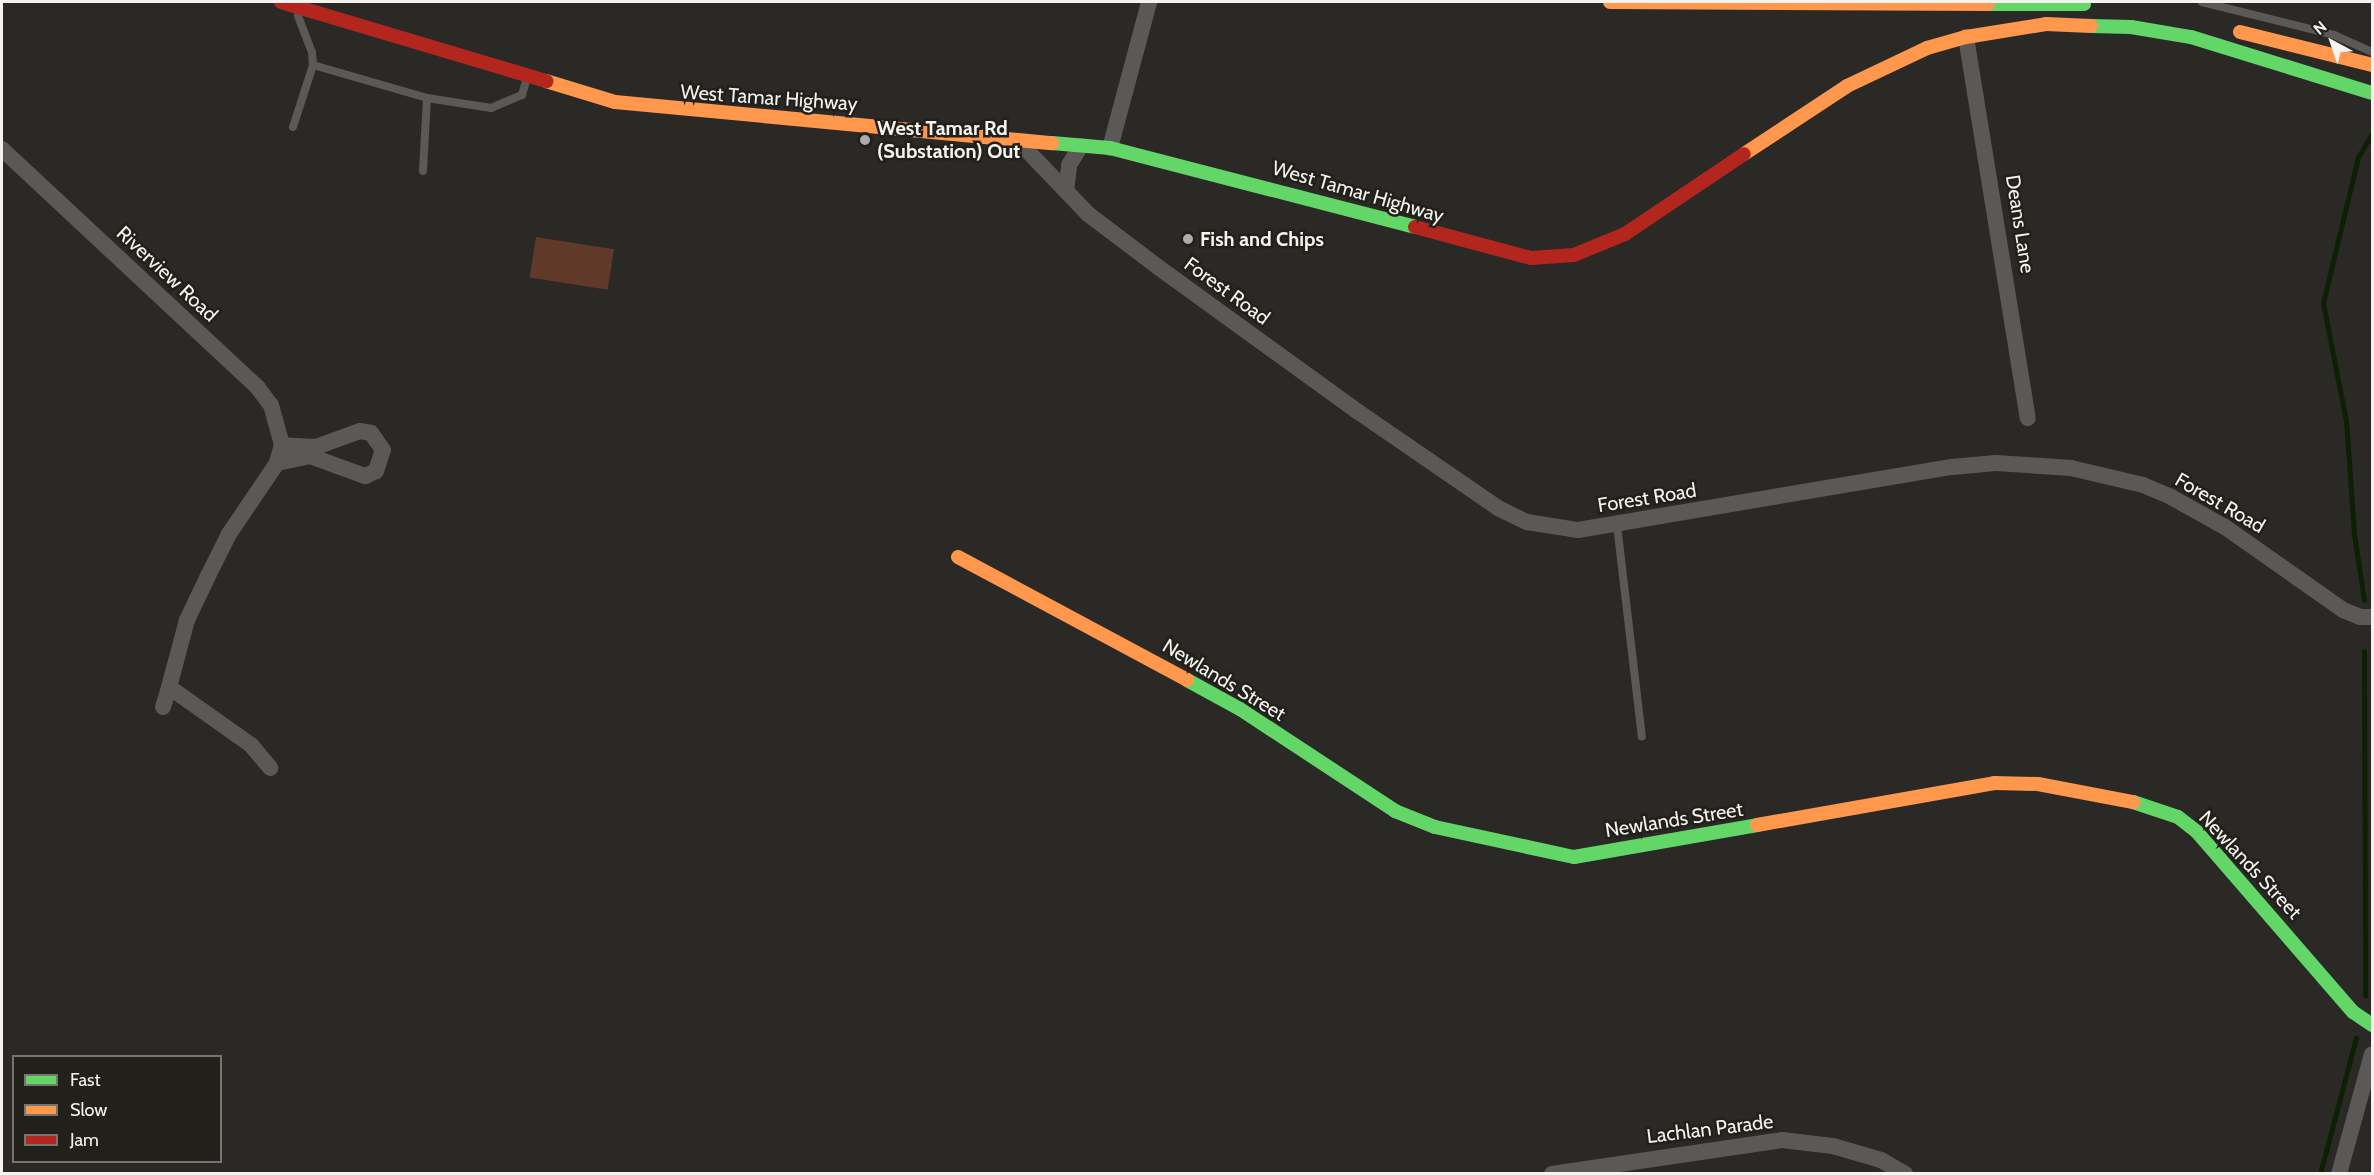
<!DOCTYPE html>
<style>
body{margin:0}
#map{position:relative;width:2374px;height:1175px;overflow:hidden;background:#2b2926;font-family:Cabin,sans-serif}
div>[style]{position:absolute}
.green>*{inset:0;background:#613929;transform-origin:0 0}
.stream>*{height:5px;margin:-2.5px;padding:0 2.5px;transform-origin:2.5px;border-radius:2.5px;background:#0c2103}
.lane>*{height:8px;margin:-4px;padding:0 4px;transform-origin:4px;border-radius:4px;background:#5a5957}
.street>*{height:16px;margin:-8px;padding:0 8px;transform-origin:8px;border-radius:8px;background:#5a5957}
.fast>*{height:14px;margin:-7px;padding:0 7px;transform-origin:7px;border-radius:7px;background:#63d668}
.slow>*{height:14px;margin:-7px;padding:0 7px;transform-origin:7px;border-radius:7px;background:#ff974d}
.jam>*{height:14px;margin:-7px;padding:0 7px;transform-origin:7px;border-radius:7px;background:#b3261e}
.dots>*{width:16px;height:16px;translate:-50% -50%;box-sizing:border-box;border:3px solid #22201b;border-radius:50%}
span{translate:-50% -50%;white-space:nowrap;text-align:center;line-height:1.15;-webkit-text-stroke:5px #22201b;paint-order:stroke}
.street-label{font-size:20px;color:#f4f3ef}
.poi-label{font-size:20px;color:#f4f3ef;font-weight:700}
.left{translate:0 -50%;text-align:left}
.frame{position:absolute;inset:0;border:3px solid #f4f3ef;pointer-events:none}
.legend{position:absolute;left:12px;top:1055px;width:210px;height:108px;box-sizing:border-box;background:#22201b;border:2px solid #767470;margin:0;padding:8px 10px;list-style:none;font-size:18px;color:#f4f3ef}
.legend li{display:flex;align-items:center;gap:12px;height:30px}
.legend b{width:30px;border:2px solid #767470}
.north{position:absolute;left:2302px;top:12px;width:60px;height:60px;-webkit-text-stroke:4px #22201b;paint-order:stroke;rotate:320deg;font-size:16px;font-weight:700;line-height:24px;text-align:center;color:#f4f3ef}
.north::after{content:'';display:block;margin:auto;width:21px;height:27px;background:#f4f3ef;clip-path:polygon(50% 0,100% 100%,50% 72%,0 100%)}
</style>
<div id="map">
<div class="green">
<div style="left:536px;top:237px;width:79px;height:41px;rotate:9deg"></div>
</div>
<div class="stream">
<div style="left:2364px;top:600px;width:67px;rotate:-98.6deg"></div>
<div style="left:2354px;top:534px;width:113px;rotate:-94deg"></div>
<div style="left:2346px;top:421px;width:120px;rotate:-101deg"></div>
<div style="left:2323px;top:303px;width:150px;rotate:-76.5deg"></div>
<div style="left:2358px;top:157px;width:27px;rotate:-59deg"></div>
<div style="left:2364px;top:651px;width:345px;rotate:89.8deg"></div>
<div style="left:2320px;top:1174px;width:141px;rotate:-75.2deg"></div>
</div>
<div class="lane">
<div style="left:2202px;top:2px;width:136px;rotate:14deg"></div>
<div style="left:2334px;top:35px;width:42px;rotate:24.1deg"></div>
<div style="left:298px;top:16px;width:39px;rotate:69deg"></div>
<div style="left:312px;top:52px;width:13px;rotate:86deg"></div>
<div style="left:313px;top:65px;width:119px;rotate:16.1deg"></div>
<div style="left:427px;top:98px;width:65px;rotate:8.9deg"></div>
<div style="left:491px;top:108px;width:34px;rotate:-23deg"></div>
<div style="left:522px;top:95px;width:15px;rotate:-74deg"></div>
<div style="left:293px;top:127px;width:65px;rotate:-72.1deg"></div>
<div style="left:423px;top:171px;width:73px;rotate:-86.9deg"></div>
<div style="left:1617px;top:525px;width:213px;rotate:83.3deg"></div>
</div>
<div class="street">
<div style="left:1966px;top:37px;width:386px;rotate:80.8deg"></div>
<div style="left:1018px;top:141px;width:101px;rotate:46.2deg"></div>
<div style="left:1088px;top:214px;width:88px;rotate:37.1deg"></div>
<div style="left:1158px;top:267px;width:246px;rotate:35.9deg"></div>
<div style="left:1357px;top:411px;width:171px;rotate:34.5deg"></div>
<div style="left:1498px;top:508px;width:32px;rotate:26deg"></div>
<div style="left:1527px;top:522px;width:52px;rotate:8.9deg"></div>
<div style="left:1578px;top:530px;width:379px;rotate:-9.6deg"></div>
<div style="left:1952px;top:467px;width:44px;rotate:-5.2deg"></div>
<div style="left:1996px;top:463px;width:75px;rotate:3.8deg"></div>
<div style="left:2071px;top:468px;width:74px;rotate:13.3deg"></div>
<div style="left:2143px;top:485px;width:30px;rotate:23deg"></div>
<div style="left:2171px;top:497px;width:62px;rotate:29.1deg"></div>
<div style="left:2225px;top:527px;width:144px;rotate:35.1deg"></div>
<div style="left:2343px;top:610px;width:18px;rotate:22deg"></div>
<div style="left:2360px;top:617px;width:12px"></div>
<div style="left:1110px;top:148px;width:151px;rotate:-75deg"></div>
<div style="left:2px;top:149px;width:350px;rotate:43deg"></div>
<div style="left:258px;top:388px;width:21px;rotate:53deg"></div>
<div style="left:271px;top:405px;width:41px;rotate:74.6deg"></div>
<div style="left:282px;top:445px;width:19px;rotate:106deg"></div>
<div style="left:277px;top:463px;width:86px;rotate:124.1deg"></div>
<div style="left:229px;top:534px;width:47px;rotate:116.6deg"></div>
<div style="left:208px;top:576px;width:49px;rotate:115.5deg"></div>
<div style="left:187px;top:620px;width:69px;rotate:105deg"></div>
<div style="left:169px;top:687px;width:100px;rotate:35.3deg"></div>
<div style="left:251px;top:745px;width:30px;rotate:50deg"></div>
<div style="left:1066px;top:191px;width:26px;rotate:-83deg"></div>
<div style="left:1069px;top:165px;width:22px;rotate:-58deg"></div>
<div style="left:277px;top:463px;width:34px;rotate:-12deg"></div>
<div style="left:310px;top:456px;width:59px;rotate:20deg"></div>
<div style="left:365px;top:476px;width:12px;rotate:-24deg"></div>
<div style="left:376px;top:471px;width:22px;rotate:-72deg"></div>
<div style="left:383px;top:450px;width:21px;rotate:-125deg"></div>
<div style="left:371px;top:433px;width:11px;rotate:-170deg"></div>
<div style="left:360px;top:431px;width:47px;rotate:160deg"></div>
<div style="left:316px;top:447px;width:34px;rotate:-177deg"></div>
<div style="left:163px;top:707px;width:21px;rotate:-73deg"></div>
<div style="left:1552px;top:1174px;width:232px;rotate:-8.4deg"></div>
<div style="left:1782px;top:1140px;width:51px;rotate:6.7deg"></div>
<div style="left:1833px;top:1146px;width:50px;rotate:16.3deg"></div>
<div style="left:1881px;top:1160px;width:28px;rotate:30deg"></div>
<div style="left:2339px;top:1174px;width:124px;rotate:-74.6deg"></div>
</div>
<div class="fast">
<div style="left:1988px;top:4px;width:96px"></div>
<div style="left:2091px;top:26px;width:40px;rotate:1.4deg"></div>
<div style="left:2131px;top:27px;width:61px;rotate:9.5deg"></div>
<div style="left:2191px;top:37px;width:189px;rotate:17.2deg"></div>
<div style="left:1052px;top:143px;width:58px;rotate:4.9deg"></div>
<div style="left:1110px;top:148px;width:315px;rotate:14.5deg"></div>
<div style="left:1187px;top:680px;width:60px;rotate:28.7deg"></div>
<div style="left:1240px;top:709px;width:186px;rotate:33.3deg"></div>
<div style="left:1395px;top:811px;width:43px;rotate:21.8deg"></div>
<div style="left:1435px;top:827px;width:142px;rotate:12.2deg"></div>
<div style="left:1574px;top:857px;width:186px;rotate:-9.9deg"></div>
<div style="left:2133px;top:802px;width:47px;rotate:18.4deg"></div>
<div style="left:2178px;top:817px;width:24px;rotate:38deg"></div>
<div style="left:2197px;top:832px;width:238px;rotate:49.1deg"></div>
<div style="left:2353px;top:1012px;width:23px;rotate:34deg"></div>
</div>
<div class="slow">
<div style="left:1610px;top:2px;width:378px;rotate:0.3deg"></div>
<div style="left:2240px;top:32px;width:136px;rotate:14deg"></div>
<div style="left:546px;top:81px;width:72px;rotate:16.9deg"></div>
<div style="left:615px;top:102px;width:439px;rotate:5.4deg"></div>
<div style="left:1744px;top:154px;width:123px;rotate:-33.4deg"></div>
<div style="left:1847px;top:86px;width:89px;rotate:-25.4deg"></div>
<div style="left:1927px;top:48px;width:41px;rotate:-15.8deg"></div>
<div style="left:1966px;top:37px;width:81px;rotate:-9.2deg"></div>
<div style="left:2046px;top:24px;width:45px;rotate:2.5deg"></div>
<div style="left:958px;top:557px;width:260px;rotate:28.2deg"></div>
<div style="left:1757px;top:825px;width:241px;rotate:-10deg"></div>
<div style="left:1994px;top:783px;width:44px;rotate:1.3deg"></div>
<div style="left:2038px;top:784px;width:97px;rotate:10.7deg"></div>
</div>
<div class="jam">
<div style="left:281px;top:2px;width:277px;rotate:16.6deg"></div>
<div style="left:1415px;top:227px;width:120px;rotate:15deg"></div>
<div style="left:1531px;top:258px;width:43px;rotate:-4deg"></div>
<div style="left:1574px;top:255px;width:55px;rotate:-22.4deg"></div>
<div style="left:1625px;top:234px;width:143px;rotate:-33.9deg"></div>
</div>
<div class="dots">
<div style="left:865px;top:140px;background:#aeaca9"></div>
<div style="left:1188px;top:239px;background:#aeaca9"></div>
</div>
<div class="street-label">
<span style="left:769px;top:98px;rotate:4deg">West Tamar Highway</span>
<span style="left:1358px;top:192px;rotate:16deg">West Tamar Highway</span>
<span style="left:2020px;top:224px;rotate:81deg">Deans Lane</span>
<span style="left:167px;top:274px;rotate:43deg">Riverview Road</span>
<span style="left:1227px;top:291px;rotate:36deg">Forest Road</span>
<span style="left:1647px;top:498px;rotate:-9deg">Forest Road</span>
<span style="left:2220px;top:503px;rotate:30deg">Forest Road</span>
<span style="left:1224px;top:680px;rotate:31deg">Newlands Street</span>
<span style="left:1674px;top:820px;rotate:-9deg">Newlands Street</span>
<span style="left:2250px;top:865px;rotate:47deg">Newlands Street</span>
<span style="left:1710px;top:1129px;rotate:-7deg">Lachlan Parade</span>
</div>
<div class="poi-label">
<span class="left" style="left:877px;top:140px">West Tamar Rd<br>(Substation) Out</span>
<span class="left" style="left:1200px;top:239px">Fish and Chips</span>
</div>
<div class="frame"></div>
<ul class="legend">
<li><b style="height:8px;background:#63d668"></b>Fast</li>
<li><b style="height:8px;background:#ff974d"></b>Slow</li>
<li><b style="height:8px;background:#b3261e"></b>Jam</li>
</ul>
<div class="north">N</div>
</div>
